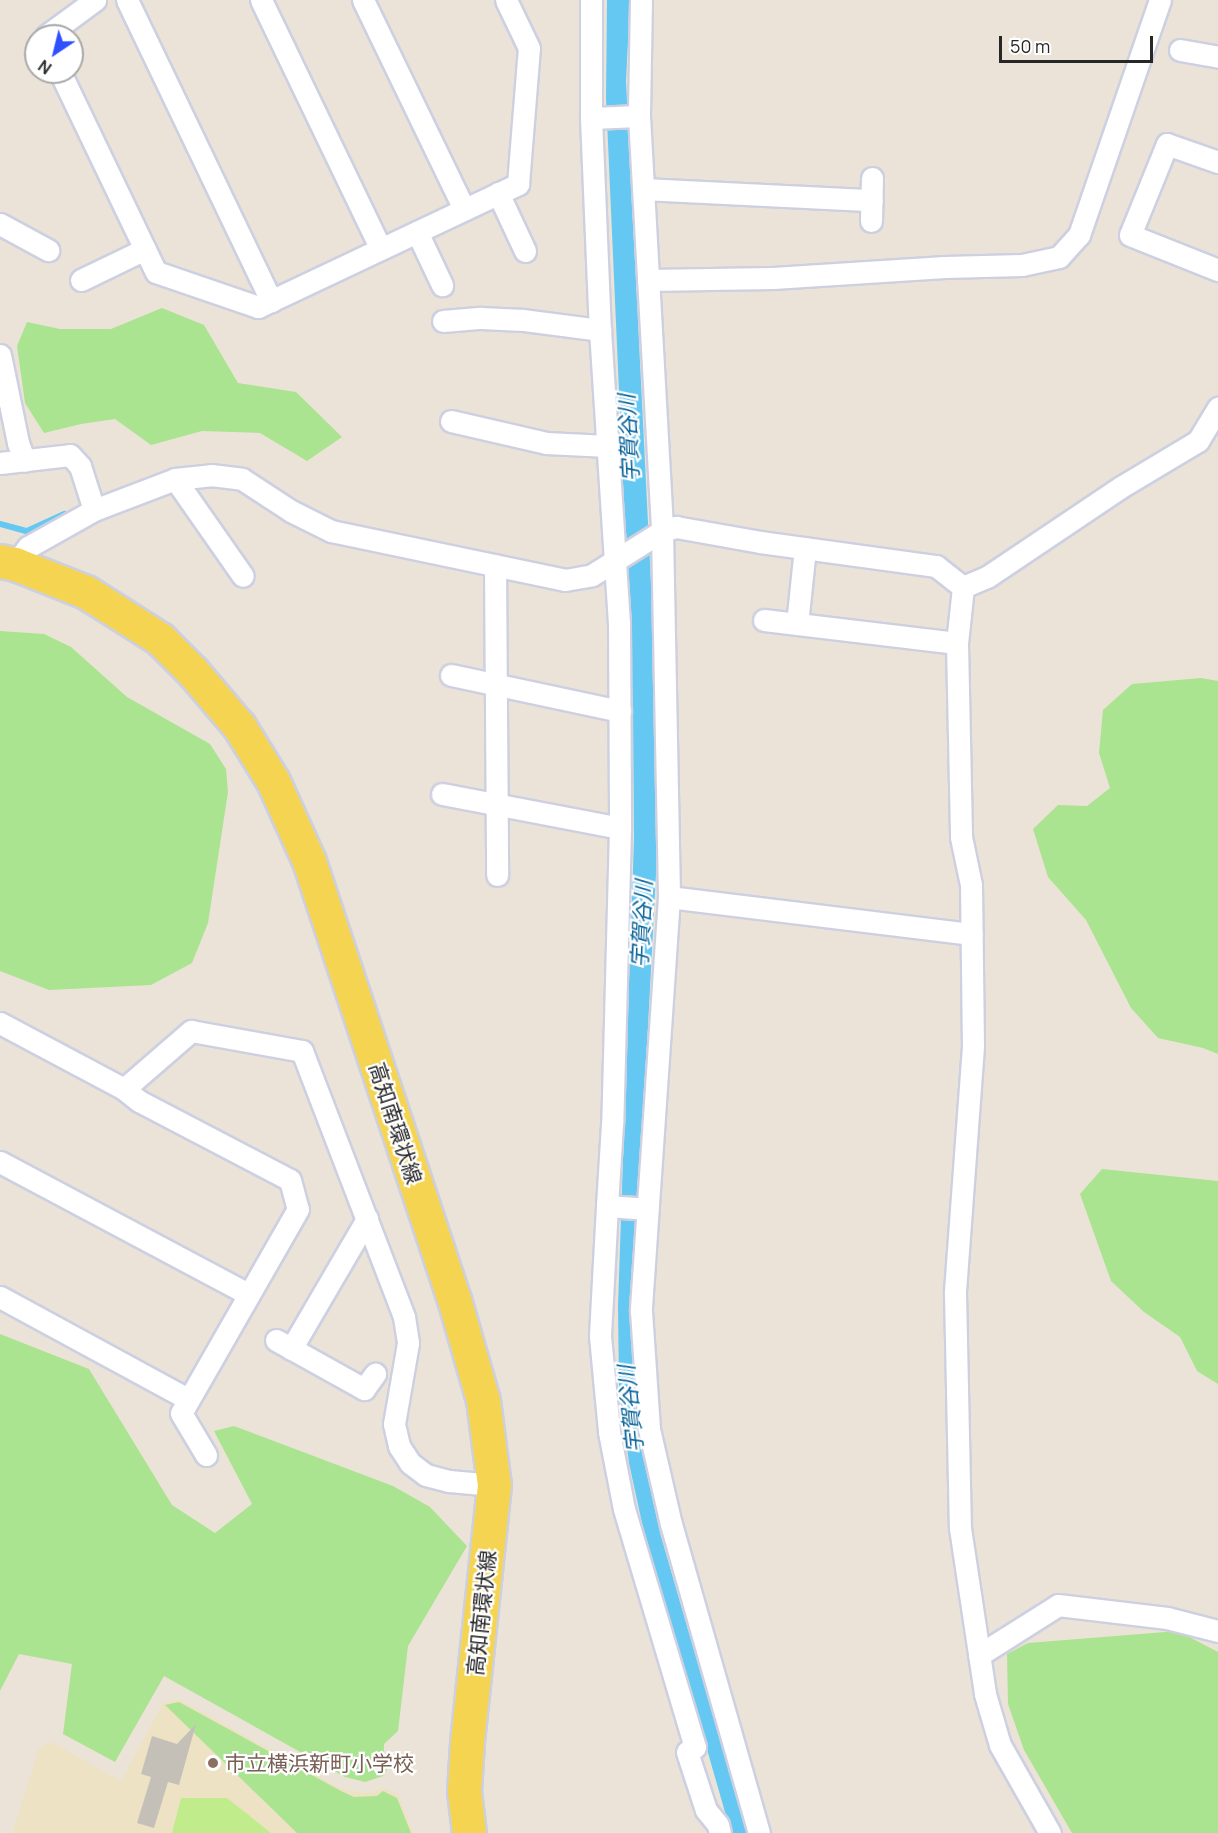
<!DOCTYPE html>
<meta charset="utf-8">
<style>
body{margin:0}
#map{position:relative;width:1218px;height:1833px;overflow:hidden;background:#ebe3d7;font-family:Manrope,"Noto Sans JP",sans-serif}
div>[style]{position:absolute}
.education>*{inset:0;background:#eee2c5}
.green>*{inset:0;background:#aae491}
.pitch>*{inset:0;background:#c0ec8b}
.water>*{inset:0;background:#64c8f2}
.stream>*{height:6px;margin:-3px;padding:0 3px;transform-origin:3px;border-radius:3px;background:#64c8f2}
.building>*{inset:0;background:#c5c0b7}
.roads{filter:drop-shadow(2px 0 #cdd0e1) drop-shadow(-2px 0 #cdd0e1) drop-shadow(0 2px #cdd0e1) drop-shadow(0 -2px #cdd0e1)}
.street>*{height:21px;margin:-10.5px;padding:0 10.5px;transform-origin:10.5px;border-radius:10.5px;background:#fff}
.primary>*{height:33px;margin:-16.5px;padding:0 16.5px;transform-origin:16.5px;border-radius:16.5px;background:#f5d452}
.dots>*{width:16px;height:16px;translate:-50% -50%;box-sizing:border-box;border:3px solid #fff;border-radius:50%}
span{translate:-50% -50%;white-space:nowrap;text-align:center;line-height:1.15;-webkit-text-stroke:4.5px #fff;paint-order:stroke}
.street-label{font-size:21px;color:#272727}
.education-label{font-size:21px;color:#785e54}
.left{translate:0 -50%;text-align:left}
.water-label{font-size:22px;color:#08639a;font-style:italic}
.north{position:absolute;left:24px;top:24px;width:60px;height:60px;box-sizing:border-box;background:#fff;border:2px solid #a9a9a9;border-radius:50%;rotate:215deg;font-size:16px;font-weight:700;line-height:24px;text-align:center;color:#272727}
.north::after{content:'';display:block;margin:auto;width:21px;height:27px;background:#3050ff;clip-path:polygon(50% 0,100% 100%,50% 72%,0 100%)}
.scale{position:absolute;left:999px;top:36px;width:154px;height:27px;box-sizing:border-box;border:3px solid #272727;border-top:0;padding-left:8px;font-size:18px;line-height:21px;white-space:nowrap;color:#272727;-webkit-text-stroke:4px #fff;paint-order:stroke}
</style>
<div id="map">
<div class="education">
<div style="clip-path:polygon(179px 1699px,341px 1789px,365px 1793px,385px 1788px,399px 1795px,413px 1833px,12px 1833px,39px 1748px,52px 1742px,119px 1780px,122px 1779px,163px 1703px)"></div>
</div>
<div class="green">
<div style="clip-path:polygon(162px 308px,204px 325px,238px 383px,296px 392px,342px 437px,307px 461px,260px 433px,202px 431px,151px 445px,115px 419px,81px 424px,44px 433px,25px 403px,17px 346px,27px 322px,60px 329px,111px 329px)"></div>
<div style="clip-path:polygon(0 631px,44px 634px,71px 647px,127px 697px,210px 744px,226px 769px,228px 792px,208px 923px,192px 963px,151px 985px,49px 990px,0 971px)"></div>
<div style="clip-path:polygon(1201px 678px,1218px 681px,1218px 1054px,1203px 1048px,1158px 1038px,1131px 1008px,1086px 920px,1048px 877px,1033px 829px,1058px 805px,1087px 806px,1110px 788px,1099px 753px,1103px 710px,1132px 684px)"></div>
<div style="clip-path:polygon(1102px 1169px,1218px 1181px,1218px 1384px,1197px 1371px,1180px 1337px,1144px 1312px,1111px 1281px,1080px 1194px)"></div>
<div style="clip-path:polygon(0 1334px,89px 1369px,172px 1505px,215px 1533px,252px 1504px,214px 1431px,234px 1426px,393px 1486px,430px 1507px,467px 1546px,408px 1646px,398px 1731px,384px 1744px,384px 1756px,388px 1768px,383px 1776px,365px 1782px,345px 1777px,164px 1676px,115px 1762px,63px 1734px,72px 1664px,19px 1654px,0 1691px)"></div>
<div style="clip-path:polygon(1178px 1631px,1218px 1652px,1218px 1833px,1072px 1833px,1024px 1750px,1008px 1704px,1007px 1654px,1028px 1643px)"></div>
<div style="clip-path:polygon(179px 1702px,341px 1791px,354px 1797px,377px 1796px,383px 1791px,397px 1798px,411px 1833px,297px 1833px,165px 1705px)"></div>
</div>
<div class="pitch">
<div style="clip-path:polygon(181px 1798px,227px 1798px,271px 1833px,172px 1833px)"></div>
</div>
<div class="water">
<div style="clip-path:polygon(607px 0,630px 0,626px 81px,657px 704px,658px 836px,633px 1312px,634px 1386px,643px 1456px,660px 1533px,747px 1833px,731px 1833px,642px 1523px,629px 1463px,619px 1387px,618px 1306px,634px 839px,633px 706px,606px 98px)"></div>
</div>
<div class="stream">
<div style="left:0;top:524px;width:28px;rotate:15deg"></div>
<div style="left:27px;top:531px;width:41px;rotate:-24.7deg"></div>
</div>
<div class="building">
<div style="clip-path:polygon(196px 1724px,179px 1785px,168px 1782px,154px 1828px,137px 1823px,151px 1777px,141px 1774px,152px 1736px,177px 1744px)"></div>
</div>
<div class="roads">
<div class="street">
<div style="left:127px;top:0;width:334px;rotate:64.4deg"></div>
<div style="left:261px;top:0;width:276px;rotate:64.3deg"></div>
<div style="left:363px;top:0;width:232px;rotate:64.2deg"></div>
<div style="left:591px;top:0;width:118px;rotate:90deg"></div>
<div style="left:591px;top:118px;width:212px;rotate:87.6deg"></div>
<div style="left:600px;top:330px;width:294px;rotate:86.3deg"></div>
<div style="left:619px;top:623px;width:205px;rotate:89.7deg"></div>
<div style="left:620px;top:828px;width:296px;rotate:91.5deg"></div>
<div style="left:612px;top:1124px;width:82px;rotate:93.5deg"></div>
<div style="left:607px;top:1206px;width:39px;rotate:4deg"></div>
<div style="left:641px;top:0;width:116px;rotate:91deg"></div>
<div style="left:639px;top:116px;width:416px;rotate:86.8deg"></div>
<div style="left:662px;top:531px;width:366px;rotate:88.9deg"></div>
<div style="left:669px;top:897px;width:415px;rotate:93.9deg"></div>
<div style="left:641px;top:1311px;width:118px;rotate:86.1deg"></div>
<div style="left:649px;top:1429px;width:98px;rotate:77deg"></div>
<div style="left:671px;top:1524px;width:321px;rotate:74.1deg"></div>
<div style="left:46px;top:36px;width:61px;rotate:-36.3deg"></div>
<div style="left:1180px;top:50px;width:39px;rotate:10deg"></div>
<div style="left:60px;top:72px;width:222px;rotate:64.4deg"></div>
<div style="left:156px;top:272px;width:108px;rotate:18.9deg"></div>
<div style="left:258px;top:307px;width:288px;rotate:-25.3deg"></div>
<div style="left:518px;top:184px;width:136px;rotate:-85.4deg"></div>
<div style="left:529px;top:48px;width:53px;rotate:-115.6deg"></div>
<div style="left:591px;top:118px;width:48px;rotate:-2.4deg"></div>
<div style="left:1218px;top:162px;width:54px;rotate:-160.6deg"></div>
<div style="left:1167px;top:144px;width:98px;rotate:112.1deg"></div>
<div style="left:1130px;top:235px;width:95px;rotate:21.7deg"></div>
<div style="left:643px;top:189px;width:229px;rotate:2.8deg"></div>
<div style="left:498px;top:193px;width:64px;rotate:65deg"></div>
<div style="left:871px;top:221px;width:43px;rotate:-88.7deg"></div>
<div style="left:0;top:224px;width:55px;rotate:28.4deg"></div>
<div style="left:417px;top:232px;width:59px;rotate:64.7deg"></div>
<div style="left:81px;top:280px;width:71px;rotate:-25.8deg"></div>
<div style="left:648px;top:280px;width:125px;rotate:-0.9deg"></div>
<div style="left:773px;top:278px;width:172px;rotate:-3.7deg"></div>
<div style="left:945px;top:267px;width:77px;rotate:-1.5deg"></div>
<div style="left:1022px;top:265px;width:38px;rotate:-12deg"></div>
<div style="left:1059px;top:257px;width:30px;rotate:-48deg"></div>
<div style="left:1079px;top:235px;width:249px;rotate:-71deg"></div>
<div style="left:443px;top:321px;width:38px;rotate:-5deg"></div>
<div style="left:481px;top:318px;width:42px;rotate:2.7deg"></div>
<div style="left:523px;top:320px;width:78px;rotate:7.4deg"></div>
<div style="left:0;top:355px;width:90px;rotate:78.4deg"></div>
<div style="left:18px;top:443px;width:19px;rotate:69deg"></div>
<div style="left:451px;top:421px;width:98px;rotate:13deg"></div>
<div style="left:546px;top:443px;width:62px;rotate:2.8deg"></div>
<div style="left:0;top:463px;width:70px;rotate:-6.5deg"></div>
<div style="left:70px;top:455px;width:15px;rotate:48deg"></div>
<div style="left:80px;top:466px;width:46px;rotate:72.3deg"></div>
<div style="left:175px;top:479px;width:118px;rotate:55deg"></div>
<div style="left:15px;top:564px;width:21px;rotate:-53deg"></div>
<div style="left:28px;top:547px;width:76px;rotate:-29.3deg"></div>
<div style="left:94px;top:510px;width:87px;rotate:-20.9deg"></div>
<div style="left:175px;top:479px;width:36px;rotate:-6deg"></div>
<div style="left:211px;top:475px;width:31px;rotate:7deg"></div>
<div style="left:242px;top:479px;width:59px;rotate:33.1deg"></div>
<div style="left:291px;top:511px;width:45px;rotate:26.6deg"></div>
<div style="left:331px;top:531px;width:239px;rotate:11.8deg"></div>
<div style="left:565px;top:580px;width:27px;rotate:-10deg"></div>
<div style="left:592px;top:575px;width:83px;rotate:-32.2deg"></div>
<div style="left:662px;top:531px;width:15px;rotate:-16deg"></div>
<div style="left:676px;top:527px;width:85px;rotate:10.1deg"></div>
<div style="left:760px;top:542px;width:178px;rotate:7.8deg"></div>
<div style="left:936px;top:566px;width:34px;rotate:38deg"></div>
<div style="left:495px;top:565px;width:310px;rotate:89.6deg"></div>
<div style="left:963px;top:587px;width:56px;rotate:96.1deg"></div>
<div style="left:957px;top:643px;width:194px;rotate:88.8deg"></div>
<div style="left:961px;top:837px;width:49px;rotate:78.2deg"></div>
<div style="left:971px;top:885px;width:161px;rotate:89.3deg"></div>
<div style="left:973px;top:1046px;width:248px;rotate:94.2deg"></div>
<div style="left:955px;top:1293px;width:235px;rotate:88.8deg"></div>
<div style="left:960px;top:1528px;width:168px;rotate:81.4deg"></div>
<div style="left:985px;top:1694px;width:53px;rotate:73.6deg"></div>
<div style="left:1000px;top:1745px;width:101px;rotate:60.4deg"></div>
<div style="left:963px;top:587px;width:26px;rotate:-23deg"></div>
<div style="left:987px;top:577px;width:161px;rotate:-33.9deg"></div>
<div style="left:1121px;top:487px;width:90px;rotate:-30.9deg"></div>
<div style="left:1198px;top:441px;width:39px;rotate:-59deg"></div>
<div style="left:764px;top:620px;width:194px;rotate:6.8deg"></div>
<div style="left:797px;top:624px;width:76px;rotate:-84deg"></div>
<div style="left:451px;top:675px;width:173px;rotate:12deg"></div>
<div style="left:442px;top:794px;width:181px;rotate:10.8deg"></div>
<div style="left:669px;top:897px;width:305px;rotate:7deg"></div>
<div style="left:0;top:1023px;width:140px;rotate:28deg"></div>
<div style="left:124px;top:1089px;width:19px;rotate:39deg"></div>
<div style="left:139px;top:1101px;width:170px;rotate:27.6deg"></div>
<div style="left:290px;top:1180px;width:30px;rotate:75deg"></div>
<div style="left:298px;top:1209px;width:235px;rotate:119.8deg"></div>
<div style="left:181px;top:1413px;width:49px;rotate:59.2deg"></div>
<div style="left:124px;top:1089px;width:89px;rotate:-40.9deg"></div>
<div style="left:191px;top:1031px;width:113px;rotate:10.2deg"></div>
<div style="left:302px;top:1051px;width:285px;rotate:69deg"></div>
<div style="left:404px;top:1317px;width:26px;rotate:81deg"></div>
<div style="left:408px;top:1343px;width:82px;rotate:99.8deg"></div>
<div style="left:394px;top:1424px;width:23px;rotate:77deg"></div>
<div style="left:399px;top:1446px;width:20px;rotate:57deg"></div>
<div style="left:410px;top:1463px;width:20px;rotate:37deg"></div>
<div style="left:426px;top:1475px;width:24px;rotate:15deg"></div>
<div style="left:449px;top:1481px;width:45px;rotate:5.1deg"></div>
<div style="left:0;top:1162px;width:281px;rotate:28deg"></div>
<div style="left:607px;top:1206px;width:130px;rotate:93.1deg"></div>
<div style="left:600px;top:1336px;width:96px;rotate:84.6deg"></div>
<div style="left:609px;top:1432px;width:78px;rotate:79deg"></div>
<div style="left:624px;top:1509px;width:248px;rotate:73.4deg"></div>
<div style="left:695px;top:1747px;width:9px;rotate:148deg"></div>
<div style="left:687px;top:1752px;width:61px;rotate:71.9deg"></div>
<div style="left:706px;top:1810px;width:19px;rotate:51deg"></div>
<div style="left:718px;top:1825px;width:8px;rotate:76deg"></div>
<div style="left:0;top:1297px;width:214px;rotate:28.5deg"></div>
<div style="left:276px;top:1340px;width:101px;rotate:29.1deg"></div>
<div style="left:364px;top:1389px;width:19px;rotate:-54deg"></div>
<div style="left:291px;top:1349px;width:151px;rotate:-59.7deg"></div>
<div style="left:979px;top:1655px;width:93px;rotate:-32.3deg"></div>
<div style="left:1058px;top:1605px;width:110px;rotate:6.8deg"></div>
<div style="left:1167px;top:1618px;width:53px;rotate:14.3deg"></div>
</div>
<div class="primary">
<div style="left:0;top:561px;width:15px;rotate:11deg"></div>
<div style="left:15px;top:564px;width:76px;rotate:21.5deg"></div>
<div style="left:86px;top:592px;width:88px;rotate:32.4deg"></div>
<div style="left:160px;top:639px;width:47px;rotate:45deg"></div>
<div style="left:193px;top:672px;width:71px;rotate:49.6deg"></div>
<div style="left:239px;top:726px;width:65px;rotate:58.3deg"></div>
<div style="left:273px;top:781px;width:88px;rotate:65.8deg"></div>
<div style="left:309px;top:861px;width:461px;rotate:71.7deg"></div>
<div style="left:454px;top:1299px;width:105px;rotate:74deg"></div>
<div style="left:483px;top:1400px;width:86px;rotate:82.6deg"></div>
<div style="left:494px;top:1485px;width:259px;rotate:96deg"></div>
<div style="left:467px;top:1743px;width:48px;rotate:93.6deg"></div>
<div style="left:464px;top:1791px;width:42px;rotate:83.2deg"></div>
</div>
</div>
<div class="dots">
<div style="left:213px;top:1763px;background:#8d6e63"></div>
</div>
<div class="street-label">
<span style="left:396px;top:1123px;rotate:72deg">高知南環状線</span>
<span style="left:481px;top:1613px;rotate:-84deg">高知南環状線</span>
</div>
<div class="education-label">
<span class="left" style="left:225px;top:1763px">市立横浜新町小学校</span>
</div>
<div class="water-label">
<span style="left:629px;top:438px;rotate:-93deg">宇賀谷川</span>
<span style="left:642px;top:924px;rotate:-87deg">宇賀谷川</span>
<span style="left:631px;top:1409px;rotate:-96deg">宇賀谷川</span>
</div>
<div class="north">N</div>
<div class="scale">50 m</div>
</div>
